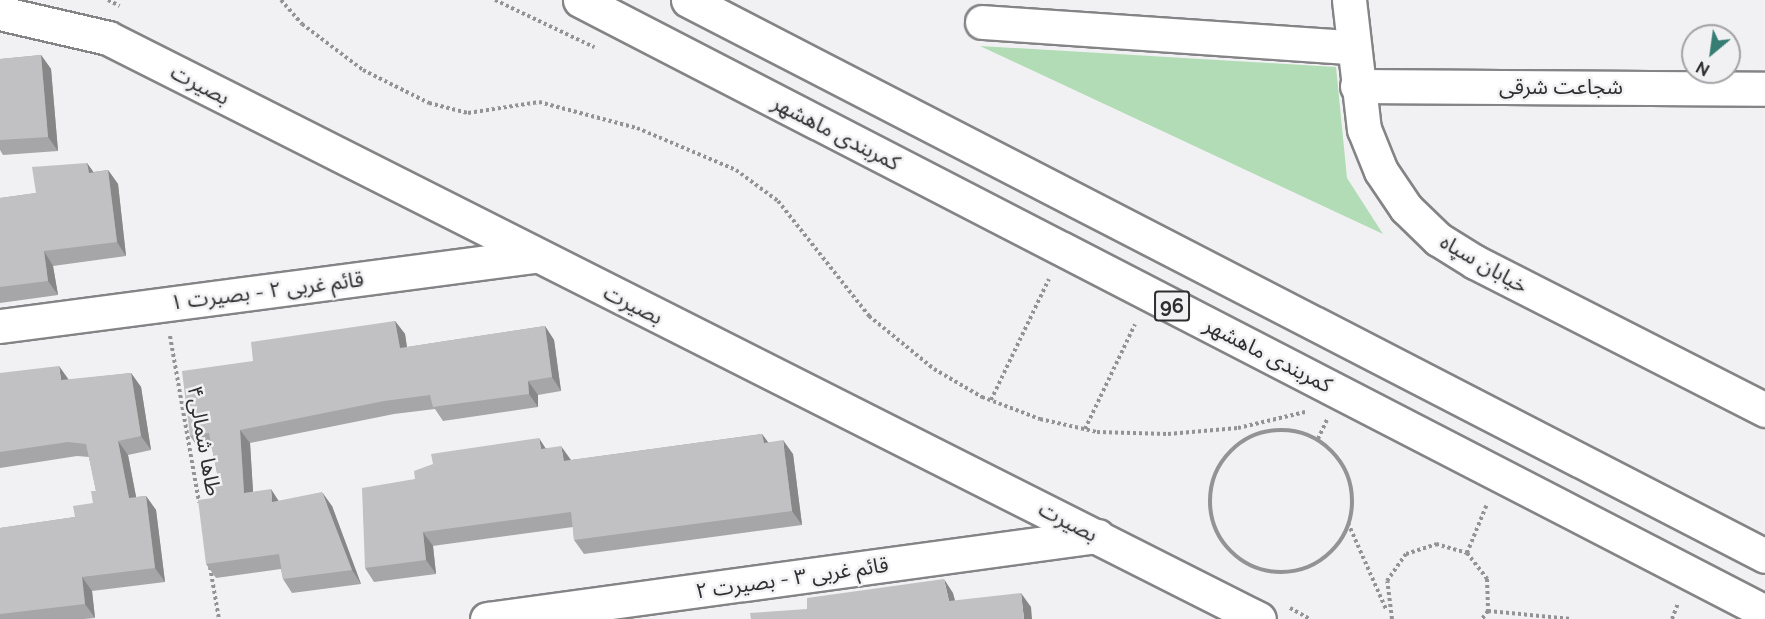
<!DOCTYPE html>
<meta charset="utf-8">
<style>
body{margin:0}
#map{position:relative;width:1765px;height:619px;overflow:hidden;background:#f1f1f3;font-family:Raleway,"Noto Sans Arabic",sans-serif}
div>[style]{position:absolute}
.green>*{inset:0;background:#b1dcb6}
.path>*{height:4px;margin-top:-2px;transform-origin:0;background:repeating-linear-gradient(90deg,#939395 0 3px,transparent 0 6px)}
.path>.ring{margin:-2px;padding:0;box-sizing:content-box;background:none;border:4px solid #939395;border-radius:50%}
.roads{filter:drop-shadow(2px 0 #848486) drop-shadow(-2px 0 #848486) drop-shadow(0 2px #848486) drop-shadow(0 -2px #848486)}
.minor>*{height:33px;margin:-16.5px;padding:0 16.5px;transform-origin:16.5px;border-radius:16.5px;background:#fff}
.major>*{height:33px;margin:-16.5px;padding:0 16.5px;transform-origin:16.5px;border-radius:16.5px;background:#fff}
.wall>*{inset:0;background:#a6a6a8}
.shaded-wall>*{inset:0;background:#878788}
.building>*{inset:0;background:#c1c1c3}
span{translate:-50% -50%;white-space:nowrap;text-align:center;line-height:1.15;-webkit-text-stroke:5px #f1f1f3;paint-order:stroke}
.shield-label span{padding:2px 4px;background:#f1f1f3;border:2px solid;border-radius:4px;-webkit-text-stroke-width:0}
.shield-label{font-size:20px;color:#2e2e2f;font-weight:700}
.street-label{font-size:21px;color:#2e2e2f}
.north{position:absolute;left:1681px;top:24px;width:60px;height:60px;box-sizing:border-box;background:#f1f1f3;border:2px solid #a3a3a5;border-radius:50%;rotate:209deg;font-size:16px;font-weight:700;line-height:24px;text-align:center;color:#2e2e2f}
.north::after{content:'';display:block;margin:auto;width:21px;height:27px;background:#367d74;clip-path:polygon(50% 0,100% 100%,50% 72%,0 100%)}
</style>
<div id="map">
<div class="green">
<div style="clip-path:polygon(980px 46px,1336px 67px,1347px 178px,1383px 234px)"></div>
</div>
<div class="path">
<div style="left:108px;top:0;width:13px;rotate:27deg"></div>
<div style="left:281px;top:0;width:32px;rotate:49deg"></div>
<div style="left:302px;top:24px;width:76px;rotate:37deg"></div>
<div style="left:363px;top:70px;width:74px;rotate:26.6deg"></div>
<div style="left:429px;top:103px;width:40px;rotate:14.4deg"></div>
<div style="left:468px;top:113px;width:72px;rotate:-8.8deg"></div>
<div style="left:539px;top:102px;width:101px;rotate:14.9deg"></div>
<div style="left:637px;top:128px;width:108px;rotate:23deg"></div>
<div style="left:736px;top:170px;width:52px;rotate:36.4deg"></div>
<div style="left:778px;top:201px;width:147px;rotate:51.6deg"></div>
<div style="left:869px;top:316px;width:84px;rotate:39.2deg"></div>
<div style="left:934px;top:369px;width:56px;rotate:30.3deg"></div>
<div style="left:982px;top:397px;width:62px;rotate:20.8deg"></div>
<div style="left:1040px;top:419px;width:58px;rotate:12.8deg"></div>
<div style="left:1097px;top:432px;width:71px;rotate:1.6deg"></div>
<div style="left:1168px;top:434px;width:70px;rotate:-4.9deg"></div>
<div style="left:1238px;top:428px;width:69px;rotate:-13.4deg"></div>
<div style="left:495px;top:0;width:110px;rotate:25.4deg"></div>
<div style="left:170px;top:336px;width:169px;rotate:80.1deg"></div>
<div style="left:991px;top:400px;width:134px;rotate:-64.4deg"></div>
<div style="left:1085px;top:429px;width:116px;rotate:-64.5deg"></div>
<div class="ring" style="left:1210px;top:430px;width:138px;height:138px"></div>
<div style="left:1318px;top:439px;width:21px;rotate:-65deg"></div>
<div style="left:1348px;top:523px;width:94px;rotate:66.2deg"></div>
<div style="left:1467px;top:553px;width:53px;rotate:-67.8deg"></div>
<div style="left:210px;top:567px;width:53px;rotate:80.2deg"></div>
<div style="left:1290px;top:608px;width:23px;rotate:29deg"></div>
<div style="left:1488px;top:611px;width:84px;rotate:5.4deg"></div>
<div style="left:1392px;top:619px;width:38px;rotate:-97deg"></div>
<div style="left:1387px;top:581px;width:33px;rotate:-55deg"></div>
<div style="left:1406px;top:554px;width:32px;rotate:-18deg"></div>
<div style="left:1436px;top:544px;width:32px;rotate:16deg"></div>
<div style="left:1467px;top:553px;width:33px;rotate:52deg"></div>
<div style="left:1487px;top:579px;width:32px;rotate:88deg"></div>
<div style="left:1488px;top:611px;width:10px;rotate:127deg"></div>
<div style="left:1672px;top:619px;width:17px;rotate:-69deg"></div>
</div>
<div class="roads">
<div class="minor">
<div style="left:1349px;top:0;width:130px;rotate:83.4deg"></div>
<div style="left:1364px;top:129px;width:45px;rotate:68deg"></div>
<div style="left:1381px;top:171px;width:45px;rotate:56deg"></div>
<div style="left:1406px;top:208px;width:45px;rotate:44.1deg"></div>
<div style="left:1438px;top:239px;width:44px;rotate:31.9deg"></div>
<div style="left:1475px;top:262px;width:326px;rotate:27deg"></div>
<div style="left:0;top:13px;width:111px;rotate:13deg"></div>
<div style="left:108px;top:38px;width:1289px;rotate:26.78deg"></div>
<div style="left:982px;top:22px;width:372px;rotate:3.9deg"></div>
<div style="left:1357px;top:86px;width:408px;rotate:0.4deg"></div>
<div style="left:0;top:326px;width:539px;rotate:-7.47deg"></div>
<div style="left:487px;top:619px;width:616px;rotate:-7.75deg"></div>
</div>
<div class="major">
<div style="left:580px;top:0;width:1334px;rotate:27.31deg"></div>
<div style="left:688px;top:0;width:1212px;rotate:27.3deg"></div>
</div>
</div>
<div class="wall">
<div style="clip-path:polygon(41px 55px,51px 69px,58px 151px,3px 155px,0 150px,0 59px)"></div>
<div style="clip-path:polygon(87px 163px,93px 172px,108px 170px,118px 184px,126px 256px,53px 266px,58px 295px,0 303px,0 198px,36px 193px)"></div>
<div style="clip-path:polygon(395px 321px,405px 334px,407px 347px,545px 326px,554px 340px,561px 391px,538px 395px,538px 407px,443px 421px,435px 409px,394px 414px,250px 443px,253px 492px,279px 501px,332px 506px,361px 584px,292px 593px,283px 579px,281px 569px,216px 578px,206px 564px,213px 498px,219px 483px,212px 448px,200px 450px,190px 436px,253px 361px)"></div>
<div style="clip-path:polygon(0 373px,68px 380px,131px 373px,141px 387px,151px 450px,128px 455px,136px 497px,146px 496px,156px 510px,165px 582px,92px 591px,95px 618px,84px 619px,0 619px,0 528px,75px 517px,93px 503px,96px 491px,89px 457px,77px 456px,0 468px)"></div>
<div style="clip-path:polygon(762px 434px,768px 442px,793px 454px,802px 525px,584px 554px,574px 540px,573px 527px,433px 546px,436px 574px,374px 582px,365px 568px,415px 479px,546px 448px,571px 460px)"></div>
</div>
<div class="shaded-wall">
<div style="clip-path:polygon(41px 55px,51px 69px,58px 151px,48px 137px)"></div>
<div style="clip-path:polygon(87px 163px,97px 177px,89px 173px)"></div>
<div style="clip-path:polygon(108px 170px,118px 184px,126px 256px,117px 242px)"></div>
<div style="clip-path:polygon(44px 251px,53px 266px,58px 295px,48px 281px)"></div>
<div style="clip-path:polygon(395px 321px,405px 334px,409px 362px,400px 348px)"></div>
<div style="clip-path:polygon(545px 326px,554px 340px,561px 391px,552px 377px)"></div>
<div style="clip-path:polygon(59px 366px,69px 380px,61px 380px)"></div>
<div style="clip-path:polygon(131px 373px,141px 387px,151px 450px,141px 436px)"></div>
<div style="clip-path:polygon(528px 381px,538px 395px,538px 407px,529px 394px)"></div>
<div style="clip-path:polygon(240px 430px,250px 443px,254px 507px,244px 493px)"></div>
<div style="clip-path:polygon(762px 434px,772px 448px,764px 443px)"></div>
<div style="clip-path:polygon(539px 438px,548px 452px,541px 449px)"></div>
<div style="clip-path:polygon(783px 440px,793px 454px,802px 525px,792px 511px)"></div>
<div style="clip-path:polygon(118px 441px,128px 455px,139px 512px,129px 498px)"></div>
<div style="clip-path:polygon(561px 446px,571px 460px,564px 461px)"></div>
<div style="clip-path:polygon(271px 489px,280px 503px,272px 502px)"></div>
<div style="clip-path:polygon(322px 492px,332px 506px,361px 584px,352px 570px)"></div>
<div style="clip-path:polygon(146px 496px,156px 510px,165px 582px,155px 568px)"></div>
<div style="clip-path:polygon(423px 532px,433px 546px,436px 574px,426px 560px)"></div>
<div style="clip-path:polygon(82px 577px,92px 591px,95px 618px,85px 604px)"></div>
<div style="clip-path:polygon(944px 579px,953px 593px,959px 615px,949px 601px)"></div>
<div style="clip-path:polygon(1021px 593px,1031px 607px,1032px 619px,1024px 619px)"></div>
</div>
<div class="building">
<div style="clip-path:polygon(41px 55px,48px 137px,0 140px,0 59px)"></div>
<div style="clip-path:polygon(87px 163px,89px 173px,108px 170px,117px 242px,44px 251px,48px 281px,0 287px,0 198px,36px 193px,32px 167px)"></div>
<div style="clip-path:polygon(395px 321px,400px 348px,545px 326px,552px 377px,528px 381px,529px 394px,433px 407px,430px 395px,384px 401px,240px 430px,244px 493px,271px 489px,272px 502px,322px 492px,352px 570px,283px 579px,279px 554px,206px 564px,198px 500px,213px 498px,211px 484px,219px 483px,209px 433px,190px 436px,182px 371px,253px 361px,251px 342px)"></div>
<div style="clip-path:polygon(59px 366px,61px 380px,131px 373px,141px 436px,118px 441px,129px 498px,146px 496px,155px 568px,82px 577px,85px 604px,0 614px,0 528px,75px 517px,73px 506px,93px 503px,91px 491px,96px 491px,86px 444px,68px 442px,0 452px,0 373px)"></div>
<div style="clip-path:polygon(762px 434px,764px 443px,783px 440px,792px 511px,574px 540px,571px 512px,423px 532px,426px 560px,365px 568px,362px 488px,415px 479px,414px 471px,433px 464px,431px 454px,539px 438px,541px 449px,561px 446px,564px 461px)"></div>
<div style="clip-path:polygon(944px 579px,949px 601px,1021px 593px,1024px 619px,751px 619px,750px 613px,807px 609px,807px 598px)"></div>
</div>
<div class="shield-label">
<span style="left:1172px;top:306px">96</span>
</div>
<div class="street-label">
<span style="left:200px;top:85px;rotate:27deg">بصیرت</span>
<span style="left:1561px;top:87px">شجاعت شرقی</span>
<span style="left:836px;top:133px;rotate:27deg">کمربندی ماهشهر</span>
<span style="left:1484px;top:264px;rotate:30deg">خیابان سپاه</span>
<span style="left:267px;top:291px;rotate:-7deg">قائم غربی ۲ - بصیرت ۱</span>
<span style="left:633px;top:305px;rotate:26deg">بصیرت</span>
<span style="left:1268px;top:355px;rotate:27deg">کمربندی ماهشهر</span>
<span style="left:204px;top:441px;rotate:80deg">طاها شمالی۴</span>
<span style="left:1068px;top:522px;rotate:27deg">بصیرت</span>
<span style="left:792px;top:578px;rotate:-8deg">قائم غربی ۳ - بصیرت ۲</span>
</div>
<div class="north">N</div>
</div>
